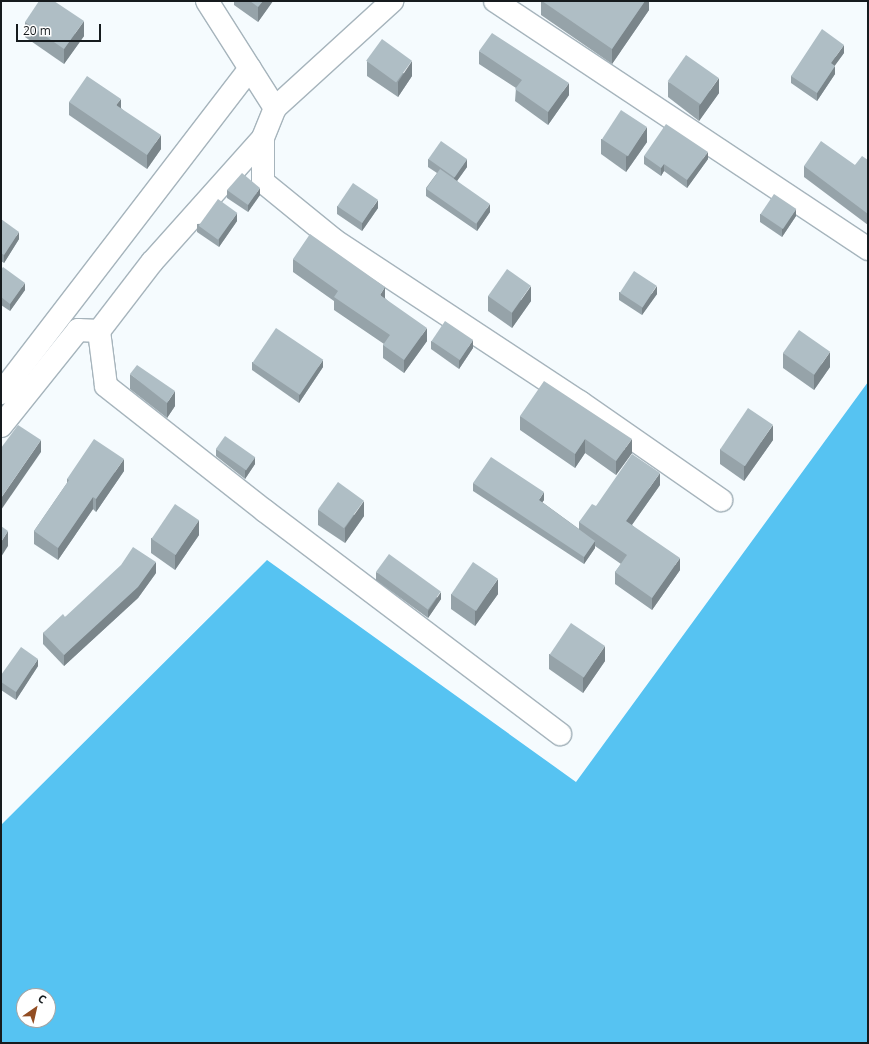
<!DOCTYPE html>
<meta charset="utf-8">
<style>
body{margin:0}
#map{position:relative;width:869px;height:1044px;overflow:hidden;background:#f5fbfe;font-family:"Open Sans",sans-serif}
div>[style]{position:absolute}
.forest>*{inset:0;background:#56c3f2}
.roads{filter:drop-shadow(1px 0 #a6b4bc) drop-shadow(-1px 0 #a6b4bc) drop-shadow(0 1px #a6b4bc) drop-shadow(0 -1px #a6b4bc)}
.minor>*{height:22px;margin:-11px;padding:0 11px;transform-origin:11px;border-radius:11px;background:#fff}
.wall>*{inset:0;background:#96a3a9}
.shaded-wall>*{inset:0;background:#7a858a}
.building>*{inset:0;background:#afbec5;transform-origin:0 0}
span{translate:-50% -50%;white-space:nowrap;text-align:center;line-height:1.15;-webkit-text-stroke:3.5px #fff;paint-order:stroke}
.frame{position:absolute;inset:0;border:2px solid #161b1e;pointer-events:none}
.north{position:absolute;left:16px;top:988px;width:40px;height:40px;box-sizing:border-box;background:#fff;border:1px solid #a2a4a5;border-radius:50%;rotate:34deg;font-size:11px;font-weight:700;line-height:16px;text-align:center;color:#161b1e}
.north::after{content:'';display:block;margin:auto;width:14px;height:18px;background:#924d22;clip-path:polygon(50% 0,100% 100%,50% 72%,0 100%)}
.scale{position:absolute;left:16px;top:24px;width:85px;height:18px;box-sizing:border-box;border:2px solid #161b1e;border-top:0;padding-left:5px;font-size:12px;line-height:14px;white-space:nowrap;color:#161b1e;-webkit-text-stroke:3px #fff;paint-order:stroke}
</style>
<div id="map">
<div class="forest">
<div style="clip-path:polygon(evenodd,868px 382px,868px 1043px,1px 1043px,1px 825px,267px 560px,576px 782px,868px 382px,24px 996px,48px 996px,48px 1020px,24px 1020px,24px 996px)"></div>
</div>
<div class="roads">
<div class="minor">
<div style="left:207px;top:1px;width:127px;rotate:57.6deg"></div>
<div style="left:275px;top:108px;width:159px;rotate:-42.4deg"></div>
<div style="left:495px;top:1px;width:448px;rotate:33.6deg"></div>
<div style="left:275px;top:108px;width:32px;rotate:112deg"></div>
<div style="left:263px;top:138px;width:44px;rotate:90deg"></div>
<div style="left:263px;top:182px;width:92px;rotate:39.2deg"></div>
<div style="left:334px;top:240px;width:295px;rotate:33.4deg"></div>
<div style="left:580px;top:402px;width:172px;rotate:34.8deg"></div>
<div style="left:263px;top:138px;width:166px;rotate:131.8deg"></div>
<div style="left:152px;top:262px;width:87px;rotate:127.5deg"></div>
<div style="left:99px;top:331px;width:55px;rotate:82.7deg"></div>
<div style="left:106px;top:386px;width:202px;rotate:38.2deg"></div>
<div style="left:265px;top:511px;width:370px;rotate:37.1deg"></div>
<div style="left:1px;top:393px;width:409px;rotate:-52.5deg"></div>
<div style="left:1px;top:426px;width:123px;rotate:-51.3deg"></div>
<div style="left:78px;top:330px;width:21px;rotate:3deg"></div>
</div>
</div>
<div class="wall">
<div style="clip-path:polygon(234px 1px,273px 1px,258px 22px,234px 5px)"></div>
<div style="clip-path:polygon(541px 1px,649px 1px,649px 10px,612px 64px,541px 15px)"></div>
<div style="clip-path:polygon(25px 22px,84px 36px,64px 64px,25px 37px)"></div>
<div style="clip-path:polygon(479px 51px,569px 95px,548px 125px,515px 101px,516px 88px,479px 64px)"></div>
<div style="clip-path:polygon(844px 53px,834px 66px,835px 74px,817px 101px,791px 83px,791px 76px)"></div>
<div style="clip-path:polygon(367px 61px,412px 76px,398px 97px,367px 76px)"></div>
<div style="clip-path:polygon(668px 82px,719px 93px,699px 121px,668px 97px)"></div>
<div style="clip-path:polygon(69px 102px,121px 108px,161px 149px,147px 169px,69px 115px)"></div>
<div style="clip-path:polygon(601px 139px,647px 142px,626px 172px,601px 154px)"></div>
<div style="clip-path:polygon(644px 156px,708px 159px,687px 188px,664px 171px,661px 176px,644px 164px)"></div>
<div style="clip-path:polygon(428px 159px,467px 167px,457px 181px,490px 212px,477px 231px,426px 196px,426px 188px,437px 173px,428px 167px)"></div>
<div style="clip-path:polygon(868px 160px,868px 225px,804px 177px,804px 166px,855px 165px)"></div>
<div style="clip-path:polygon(227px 190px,260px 195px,248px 212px,227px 198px)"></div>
<div style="clip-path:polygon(337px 206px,378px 208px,362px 231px,337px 214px)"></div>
<div style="clip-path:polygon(760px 214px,796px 216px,782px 237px,760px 222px)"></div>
<div style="clip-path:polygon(1px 219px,19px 239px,4px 263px,1px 261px)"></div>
<div style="clip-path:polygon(237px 221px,219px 247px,197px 232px,197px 224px)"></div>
<div style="clip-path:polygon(293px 259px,385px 298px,427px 341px,404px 373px,383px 358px,383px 345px,384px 344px,334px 310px,334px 301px,293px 272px)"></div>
<div style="clip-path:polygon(1px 270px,25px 290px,10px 311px,1px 305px)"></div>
<div style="clip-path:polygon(619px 292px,657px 294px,642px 315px,619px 300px)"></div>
<div style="clip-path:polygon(488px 296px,531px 301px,512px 328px,488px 311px)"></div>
<div style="clip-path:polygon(431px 341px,473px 348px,459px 369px,431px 349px)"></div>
<div style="clip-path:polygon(783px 353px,830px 367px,814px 390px,783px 368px)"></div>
<div style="clip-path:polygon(252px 362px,323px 367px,299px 403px,252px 370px)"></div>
<div style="clip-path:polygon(130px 374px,175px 406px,167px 418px,130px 389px)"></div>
<div style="clip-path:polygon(520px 416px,632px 453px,616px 475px,585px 453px,575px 468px,520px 430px)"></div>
<div style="clip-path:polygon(773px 440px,744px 481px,720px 464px,720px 449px)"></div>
<div style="clip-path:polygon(216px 449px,255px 464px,245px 479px,216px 456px)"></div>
<div style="clip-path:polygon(124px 471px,96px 512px,93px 509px,58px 560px,34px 544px,34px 531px,67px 483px,67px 479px)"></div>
<div style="clip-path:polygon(473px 483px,544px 500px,542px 502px,579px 529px,579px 522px,596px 506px,660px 485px,632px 525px,680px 570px,652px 610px,615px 584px,615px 572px,621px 564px,595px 546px,595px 548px,584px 564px,473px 491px)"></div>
<div style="clip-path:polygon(318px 510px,364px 516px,345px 543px,318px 525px)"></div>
<div style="clip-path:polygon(199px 535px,175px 570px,151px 553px,151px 538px)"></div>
<div style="clip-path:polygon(376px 572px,441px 599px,428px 618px,376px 580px)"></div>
<div style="clip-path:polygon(156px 573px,138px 598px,64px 666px,43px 644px,43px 633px,65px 617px)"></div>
<div style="clip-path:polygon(451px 594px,498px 594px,475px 626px,451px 609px)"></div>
<div style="clip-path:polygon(549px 654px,605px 661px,583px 693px,549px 669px)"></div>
<div style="clip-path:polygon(38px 666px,16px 700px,1px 690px,1px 675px)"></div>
</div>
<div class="shaded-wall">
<div style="clip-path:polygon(263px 1px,273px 1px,258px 22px,258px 7px)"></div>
<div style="clip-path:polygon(645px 1px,649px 1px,649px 10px,612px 64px,612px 49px)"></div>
<div style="clip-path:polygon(84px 21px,84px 36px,64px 64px,64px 49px)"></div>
<div style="clip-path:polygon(844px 45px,844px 53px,831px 71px,831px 63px)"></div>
<div style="clip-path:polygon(412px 61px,412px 76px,398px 97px,398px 82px)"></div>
<div style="clip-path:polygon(835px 66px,835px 74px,817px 101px,817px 93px)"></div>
<div style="clip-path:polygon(719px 78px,719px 93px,699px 121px,699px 106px)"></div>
<div style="clip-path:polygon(569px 83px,569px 95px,548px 125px,548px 112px)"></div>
<div style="clip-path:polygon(121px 99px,121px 112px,116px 105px)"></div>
<div style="clip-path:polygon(647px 127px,647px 142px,626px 172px,626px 157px)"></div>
<div style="clip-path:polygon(161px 135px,161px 149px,147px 169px,147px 155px)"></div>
<div style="clip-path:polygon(708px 152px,708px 159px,687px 188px,687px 180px)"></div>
<div style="clip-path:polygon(467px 159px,467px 167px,454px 185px,454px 177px)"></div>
<div style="clip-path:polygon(664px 164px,664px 171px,661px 176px,661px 168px)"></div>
<div style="clip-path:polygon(260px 188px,260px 195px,248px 212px,248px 205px)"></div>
<div style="clip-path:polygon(378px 200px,378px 208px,362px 231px,362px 223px)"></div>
<div style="clip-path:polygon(490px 204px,490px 212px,477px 231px,477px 223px)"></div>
<div style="clip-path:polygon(796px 209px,796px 216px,782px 237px,782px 229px)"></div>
<div style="clip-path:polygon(237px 213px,237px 221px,219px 247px,219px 239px)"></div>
<div style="clip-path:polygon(19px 232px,19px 239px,4px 263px,4px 255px)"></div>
<div style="clip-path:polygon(25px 283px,25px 290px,10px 311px,10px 304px)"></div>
<div style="clip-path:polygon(531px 286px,531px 301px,512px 328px,512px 313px)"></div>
<div style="clip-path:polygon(657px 286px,657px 294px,642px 315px,642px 308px)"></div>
<div style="clip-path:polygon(385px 287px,385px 300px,380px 295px)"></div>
<div style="clip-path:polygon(427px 328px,427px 341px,404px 373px,404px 360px)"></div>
<div style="clip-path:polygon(473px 340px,473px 348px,459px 369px,459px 361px)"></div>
<div style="clip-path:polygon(830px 352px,830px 367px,814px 390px,814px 375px)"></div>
<div style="clip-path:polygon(323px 360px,323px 367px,299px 403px,299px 395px)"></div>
<div style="clip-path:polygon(175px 391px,175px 406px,167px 418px,167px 403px)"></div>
<div style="clip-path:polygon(773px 425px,773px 440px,744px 481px,744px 466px)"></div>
<div style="clip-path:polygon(585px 439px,585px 453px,575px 468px,575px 454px)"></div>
<div style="clip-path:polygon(632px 439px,632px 453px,616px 475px,616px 461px)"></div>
<div style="clip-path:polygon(41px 440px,41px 452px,1px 510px,1px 498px)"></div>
<div style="clip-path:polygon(255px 457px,255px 464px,245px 479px,245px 471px)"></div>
<div style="clip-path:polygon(124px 459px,124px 471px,96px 512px,96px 499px)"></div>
<div style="clip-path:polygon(660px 473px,660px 485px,626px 533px,626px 521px)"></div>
<div style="clip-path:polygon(544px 492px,544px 500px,539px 507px,539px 500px)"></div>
<div style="clip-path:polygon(93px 497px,93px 509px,58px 560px,58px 548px)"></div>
<div style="clip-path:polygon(364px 501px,364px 516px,345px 543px,345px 528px)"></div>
<div style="clip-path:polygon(199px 520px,199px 535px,175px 570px,175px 555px)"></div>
<div style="clip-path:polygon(8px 531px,8px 546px,1px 557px,1px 542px)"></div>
<div style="clip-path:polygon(595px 541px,595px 548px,584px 564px,584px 557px)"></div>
<div style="clip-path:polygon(680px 558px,680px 570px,652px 610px,652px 598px)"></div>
<div style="clip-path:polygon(156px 562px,156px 573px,138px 598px,64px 666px,64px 655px)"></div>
<div style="clip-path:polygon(498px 579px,498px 594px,475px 626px,475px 611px)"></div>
<div style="clip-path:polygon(441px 592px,441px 599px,428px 618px,428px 611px)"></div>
<div style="clip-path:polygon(605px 646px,605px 661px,583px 693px,583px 678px)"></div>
<div style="clip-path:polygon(38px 659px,38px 666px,16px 700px,16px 692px)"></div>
</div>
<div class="building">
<div style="clip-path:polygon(39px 1px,54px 1px,84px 21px,64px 49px,25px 22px)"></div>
<div style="clip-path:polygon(250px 1px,263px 1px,258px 7px)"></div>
<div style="clip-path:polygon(542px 1px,645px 1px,612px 49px)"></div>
<div style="clip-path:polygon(822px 29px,844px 45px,831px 63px,835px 66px,817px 93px,791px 76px)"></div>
<div style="clip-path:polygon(492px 33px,569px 83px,548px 112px,515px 89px,522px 80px,479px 51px)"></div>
<div style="left:382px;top:39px;width:37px;height:27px;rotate:36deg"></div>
<div style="left:686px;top:55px;width:40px;height:32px;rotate:35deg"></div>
<div style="clip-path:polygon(87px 76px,121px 99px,116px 105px,161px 135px,147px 155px,69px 102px)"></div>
<div style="left:621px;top:110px;width:31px;height:35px;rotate:33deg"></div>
<div style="clip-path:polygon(666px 124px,708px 152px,687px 180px,664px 164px,661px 168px,644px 156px)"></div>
<div style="left:441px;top:141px;width:32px;height:22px;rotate:35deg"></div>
<div style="clip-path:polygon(821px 141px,855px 165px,862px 156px,868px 160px,868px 214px,804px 166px)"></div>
<div style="left:440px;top:169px;width:61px;height:24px;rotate:35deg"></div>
<div style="clip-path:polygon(242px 173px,260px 188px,248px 205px,227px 190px)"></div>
<div style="left:353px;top:183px;width:30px;height:28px;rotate:34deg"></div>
<div style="left:774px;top:194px;width:27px;height:24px;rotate:34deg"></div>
<div style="left:218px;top:199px;width:24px;height:33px;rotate:36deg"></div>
<div style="clip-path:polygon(1px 219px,19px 232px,4px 255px,1px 253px)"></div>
<div style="clip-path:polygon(310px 234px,385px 287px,380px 295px,427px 328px,404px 360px,383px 345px,390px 335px,334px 297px,338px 291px,293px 259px)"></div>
<div style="clip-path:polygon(3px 267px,25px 283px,10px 304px,1px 297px,1px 270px)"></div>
<div style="left:507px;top:269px;width:29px;height:33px;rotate:35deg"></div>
<div style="left:634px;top:271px;width:27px;height:26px;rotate:33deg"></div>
<div style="left:445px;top:321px;width:34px;height:24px;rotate:34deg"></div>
<div style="left:276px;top:328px;width:57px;height:42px;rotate:34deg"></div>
<div style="left:799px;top:330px;width:38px;height:28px;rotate:35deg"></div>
<div style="clip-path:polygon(137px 365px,175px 391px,167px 403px,130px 374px)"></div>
<div style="clip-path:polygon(544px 381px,632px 439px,616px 461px,585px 439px,575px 454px,520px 416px)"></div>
<div style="left:748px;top:408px;width:30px;height:50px;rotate:34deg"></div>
<div style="clip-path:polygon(18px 425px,41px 440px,1px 498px,1px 448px)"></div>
<div style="left:225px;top:436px;width:37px;height:16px;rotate:35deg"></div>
<div style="clip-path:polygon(94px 439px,124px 459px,96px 499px,93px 497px,58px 548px,34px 531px,69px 480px,67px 479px)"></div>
<div style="clip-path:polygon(632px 454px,660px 473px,626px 521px,680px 558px,652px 598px,615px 572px,627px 555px,579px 522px,592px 504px,596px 506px)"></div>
<div style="clip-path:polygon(491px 457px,544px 492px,539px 500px,595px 541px,584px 557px,473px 483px)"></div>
<div style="left:338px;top:482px;width:32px;height:34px;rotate:36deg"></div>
<div style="left:175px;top:504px;width:29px;height:42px;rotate:34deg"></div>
<div style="clip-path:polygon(1px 526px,8px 531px,1px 542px)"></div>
<div style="clip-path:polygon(133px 547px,156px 562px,138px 587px,64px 655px,43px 633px,63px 614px,65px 617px,121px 565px)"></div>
<div style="left:389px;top:554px;width:64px;height:22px;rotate:36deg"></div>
<div style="left:473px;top:562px;width:30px;height:39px;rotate:34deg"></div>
<div style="left:571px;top:623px;width:41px;height:38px;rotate:34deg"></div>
<div style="clip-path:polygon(21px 647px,38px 659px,16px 692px,1px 682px,1px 675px)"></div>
</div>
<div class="frame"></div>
<div class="north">С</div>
<div class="scale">20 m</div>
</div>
